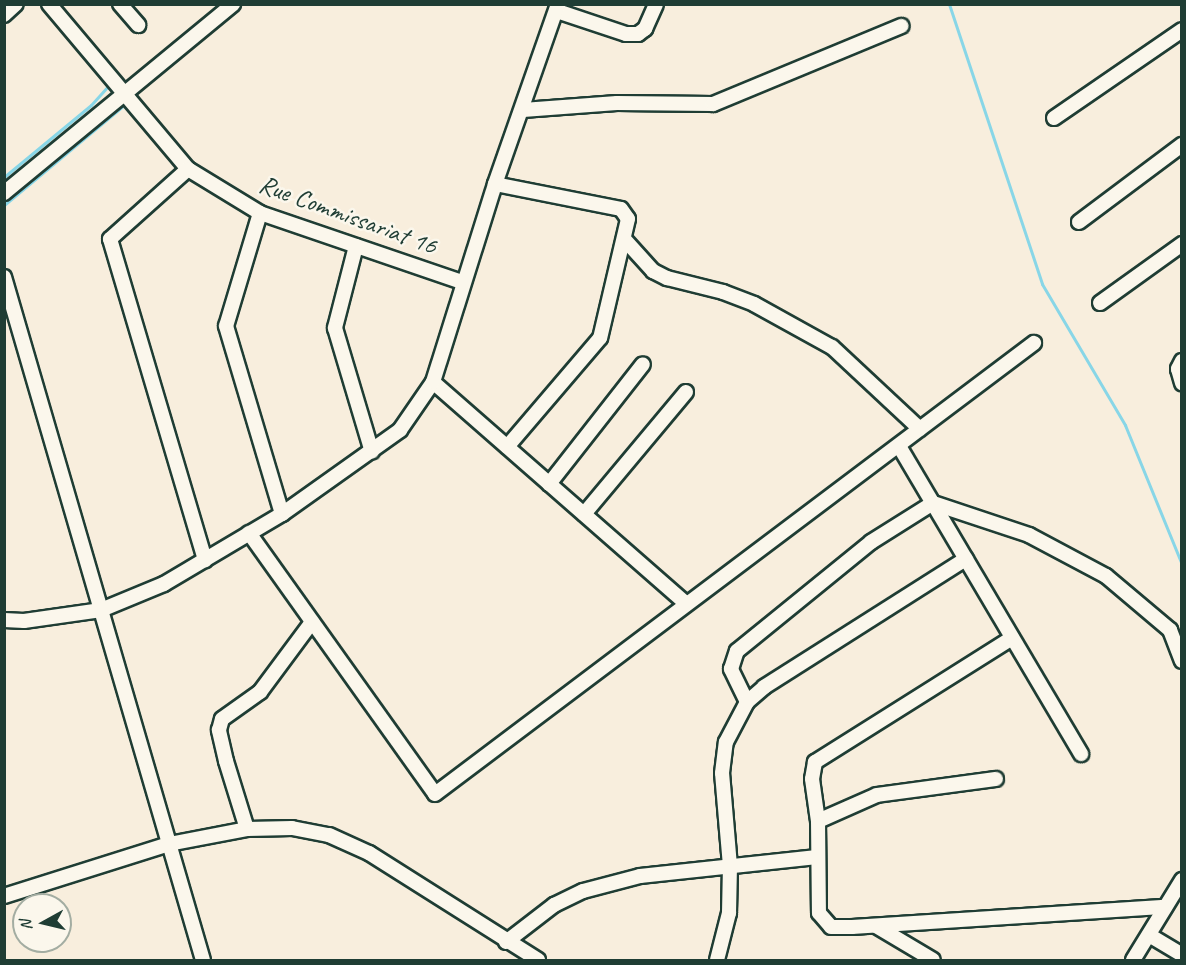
<!DOCTYPE html>
<style>
body{margin:0}
#map{position:relative;width:1186px;height:965px;overflow:hidden;background:#f8eedd;font-family:Caveat,sans-serif}
div>[style]{position:absolute}
.stream>*{height:3px;margin:-1.5px;padding:0 1.5px;transform-origin:1.5px;border-radius:1.5px;background:#88d6e7}
.roads{filter:drop-shadow(2px 0 #1f3d34) drop-shadow(-2px 0 #1f3d34) drop-shadow(0 2px #1f3d34) drop-shadow(0 -2px #1f3d34)}
.street>*{height:14px;margin:-7px;padding:0 7px;transform-origin:7px;border-radius:7px;background:#fbf7ec}
span{translate:-50% -50%;white-space:nowrap;text-align:center;line-height:1.15;-webkit-text-stroke:5px #fbf7ec;paint-order:stroke}
.street-label{font-size:26px;color:#1f3d34}
.frame{position:absolute;inset:0;border:6px solid #1f3d34;pointer-events:none}
.north{position:absolute;left:12px;top:893px;width:60px;height:60px;box-sizing:border-box;background:#fbf7ec;border:2px solid #a3ada2;border-radius:50%;rotate:262deg;font-size:16px;font-weight:700;line-height:24px;text-align:center;color:#1f3d34}
.north::after{content:'';display:block;margin:auto;width:21px;height:27px;background:#1f3d34;clip-path:polygon(50% 0,100% 100%,50% 72%,0 100%)}
</style>
<div id="map">
<div class="stream">
<div style="left:949px;top:4px;width:295px;rotate:71.6deg"></div>
<div style="left:1042px;top:284px;width:164px;rotate:59.5deg"></div>
<div style="left:1125px;top:425px;width:151px;rotate:67.8deg"></div>
<div style="left:4px;top:177px;width:113px;rotate:-39.6deg"></div>
<div style="left:91px;top:105px;width:30px;rotate:-48deg"></div>
<div style="left:4px;top:205px;width:155px;rotate:-39.8deg"></div>
</div>
<div class="roads">
<div class="street">
<div style="left:49px;top:4px;width:216px;rotate:49.9deg"></div>
<div style="left:188px;top:169px;width:84px;rotate:31.4deg"></div>
<div style="left:260px;top:213px;width:213px;rotate:18.9deg"></div>
<div style="left:120px;top:4px;width:28px;rotate:49deg"></div>
<div style="left:557px;top:11px;width:73px;rotate:18.4deg"></div>
<div style="left:626px;top:34px;width:12px"></div>
<div style="left:638px;top:34px;width:9px;rotate:-36deg"></div>
<div style="left:645px;top:29px;width:27px;rotate:-66deg"></div>
<div style="left:4px;top:15px;width:16px;rotate:-43deg"></div>
<div style="left:523px;top:110px;width:94px;rotate:-4.3deg"></div>
<div style="left:617px;top:103px;width:96px;rotate:0.6deg"></div>
<div style="left:713px;top:104px;width:204px;rotate:-22.5deg"></div>
<div style="left:1054px;top:118px;width:155px;rotate:-34.5deg"></div>
<div style="left:188px;top:169px;width:105px;rotate:138.1deg"></div>
<div style="left:110px;top:239px;width:335px;rotate:73.5deg"></div>
<div style="left:495px;top:184px;width:128px;rotate:11.2deg"></div>
<div style="left:621px;top:209px;width:12px;rotate:55deg"></div>
<div style="left:628px;top:219px;width:122px;rotate:103.2deg"></div>
<div style="left:600px;top:338px;width:143px;rotate:130.5deg"></div>
<div style="left:4px;top:193px;width:297px;rotate:-39.5deg"></div>
<div style="left:260px;top:213px;width:118px;rotate:106.7deg"></div>
<div style="left:226px;top:326px;width:196px;rotate:73.4deg"></div>
<div style="left:1079px;top:222px;width:129px;rotate:-36.8deg"></div>
<div style="left:625px;top:240px;width:42px;rotate:47.9deg"></div>
<div style="left:653px;top:271px;width:16px;rotate:27deg"></div>
<div style="left:667px;top:278px;width:58px;rotate:14deg"></div>
<div style="left:723px;top:292px;width:33px;rotate:21deg"></div>
<div style="left:754px;top:304px;width:89px;rotate:28.9deg"></div>
<div style="left:832px;top:347px;width:120px;rotate:43deg"></div>
<div style="left:356px;top:246px;width:85px;rotate:104.4deg"></div>
<div style="left:335px;top:328px;width:129px;rotate:73.4deg"></div>
<div style="left:4px;top:277px;width:711px;rotate:73.76deg"></div>
<div style="left:1100px;top:303px;width:101px;rotate:-35.7deg"></div>
<div style="left:1182px;top:361px;width:9px;rotate:117deg"></div>
<div style="left:1178px;top:369px;width:15px;rotate:74deg"></div>
<div style="left:433px;top:382px;width:337px;rotate:41.2deg"></div>
<div style="left:899px;top:446px;width:358px;rotate:59.4deg"></div>
<div style="left:549px;top:484px;width:152px;rotate:-51.9deg"></div>
<div style="left:584px;top:514px;width:159px;rotate:-50.1deg"></div>
<div style="left:249px;top:533px;width:320px;rotate:54.5deg"></div>
<div style="left:435px;top:794px;width:750px;rotate:-36.98deg"></div>
<div style="left:4px;top:620px;width:20px;rotate:3deg"></div>
<div style="left:24px;top:621px;width:78px;rotate:-8.1deg"></div>
<div style="left:101px;top:610px;width:68px;rotate:-22.4deg"></div>
<div style="left:164px;top:584px;width:137px;rotate:-30.7deg"></div>
<div style="left:282px;top:514px;width:145px;rotate:-35.4deg"></div>
<div style="left:400px;top:430px;width:58px;rotate:-55.5deg"></div>
<div style="left:433px;top:382px;width:207px;rotate:-72.6deg"></div>
<div style="left:495px;top:184px;width:191px;rotate:-70.7deg"></div>
<div style="left:1012px;top:638px;width:233px;rotate:147.8deg"></div>
<div style="left:815px;top:762px;width:17px;rotate:100deg"></div>
<div style="left:812px;top:779px;width:42px;rotate:81.9deg"></div>
<div style="left:818px;top:821px;width:92px;rotate:89.4deg"></div>
<div style="left:819px;top:913px;width:18px;rotate:49deg"></div>
<div style="left:831px;top:927px;width:21px"></div>
<div style="left:852px;top:927px;width:314px;rotate:-3.7deg"></div>
<div style="left:747px;top:702px;width:37px;rotate:-116deg"></div>
<div style="left:731px;top:669px;width:19px;rotate:-72deg"></div>
<div style="left:737px;top:651px;width:173px;rotate:-39.1deg"></div>
<div style="left:871px;top:542px;width:73px;rotate:-32.2deg"></div>
<div style="left:933px;top:503px;width:101px;rotate:18.4deg"></div>
<div style="left:1029px;top:535px;width:87px;rotate:28deg"></div>
<div style="left:1106px;top:576px;width:84px;rotate:40.2deg"></div>
<div style="left:1170px;top:630px;width:33px;rotate:69deg"></div>
<div style="left:818px;top:821px;width:64px;rotate:-23.8deg"></div>
<div style="left:877px;top:795px;width:120px;rotate:-7.7deg"></div>
<div style="left:247px;top:829px;width:71px;rotate:-107.2deg"></div>
<div style="left:226px;top:761px;width:32px;rotate:-103deg"></div>
<div style="left:219px;top:730px;width:11px;rotate:-75deg"></div>
<div style="left:222px;top:719px;width:47px;rotate:-35.4deg"></div>
<div style="left:260px;top:692px;width:87px;rotate:-53.4deg"></div>
<div style="left:4px;top:896px;width:173px;rotate:-17.5deg"></div>
<div style="left:169px;top:844px;width:79px;rotate:-10.9deg"></div>
<div style="left:247px;top:829px;width:45px;rotate:-1.3deg"></div>
<div style="left:292px;top:828px;width:38px;rotate:11deg"></div>
<div style="left:329px;top:835px;width:44px;rotate:24.2deg"></div>
<div style="left:369px;top:853px;width:200px;rotate:32.3deg"></div>
<div style="left:876px;top:926px;width:66px;rotate:30.8deg"></div>
<div style="left:1149px;top:935px;width:39px;rotate:31deg"></div>
<div style="left:506px;top:942px;width:61px;rotate:-37.6deg"></div>
<div style="left:554px;top:905px;width:32px;rotate:-26deg"></div>
<div style="left:583px;top:891px;width:59px;rotate:-14.7deg"></div>
<div style="left:640px;top:876px;width:178px;rotate:-6.1deg"></div>
<div style="left:717px;top:960px;width:49px;rotate:-75.7deg"></div>
<div style="left:729px;top:913px;width:47px;rotate:-88.8deg"></div>
<div style="left:730px;top:866px;width:93px;rotate:-94.9deg"></div>
<div style="left:722px;top:773px;width:31px;rotate:-83deg"></div>
<div style="left:726px;top:742px;width:45px;rotate:-62.3deg"></div>
<div style="left:747px;top:702px;width:23px;rotate:-41deg"></div>
<div style="left:764px;top:687px;width:239px;rotate:-32.4deg"></div>
<div style="left:1133px;top:960px;width:94px;rotate:-58.5deg"></div>
</div>
</div>
<div class="street-label">
<span style="left:348px;top:215px;rotate:20deg">Rue Commissariat 16</span>
</div>
<div class="frame"></div>
<div class="north">N</div>
</div>
